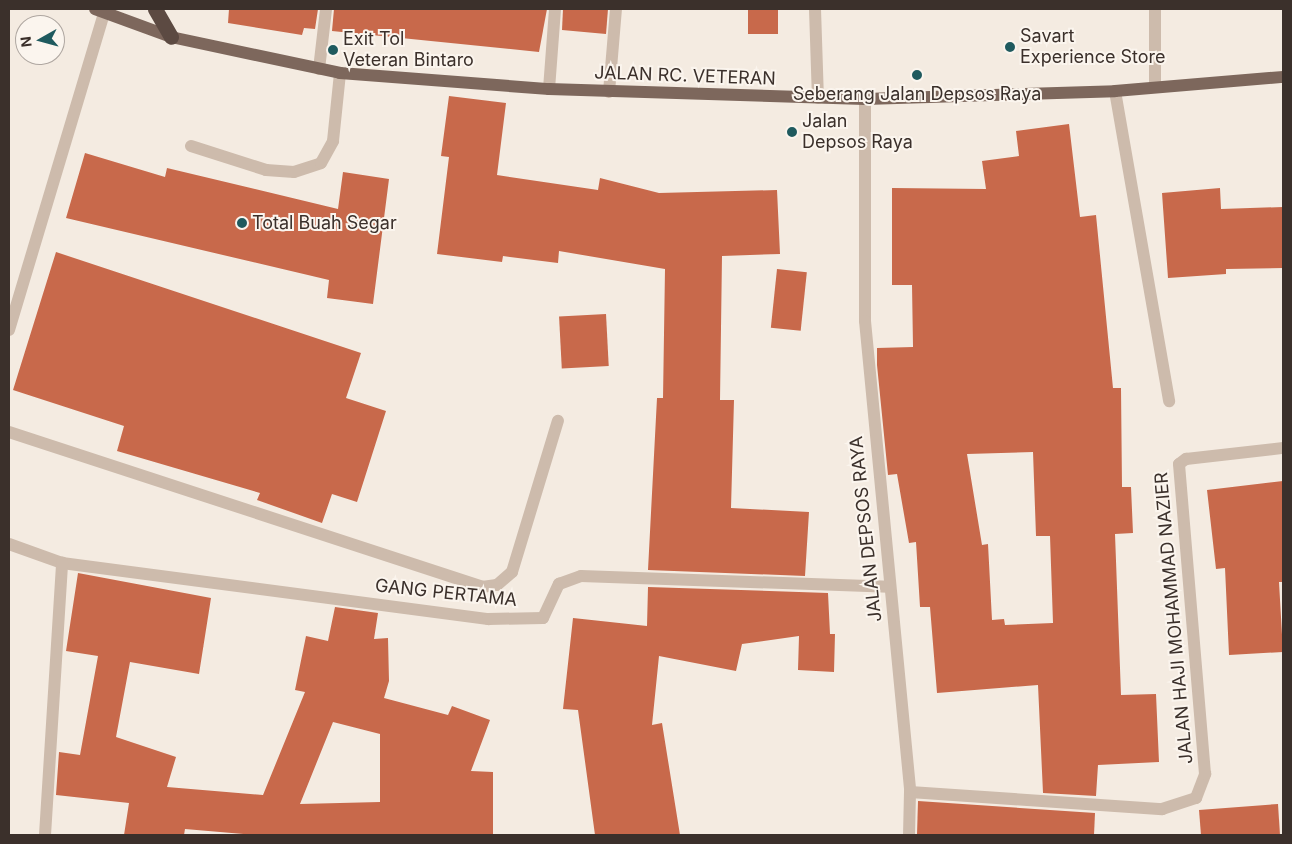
<!DOCTYPE html>
<style>
body{margin:0}
#map{position:relative;width:1292px;height:844px;overflow:hidden;background:#f4ebe1;font-family:Inter,sans-serif}
div>[style]{position:absolute}
.building>*{inset:0;background:#c8694b;transform-origin:0 0}
.minor>*{height:12px;margin:-6px;padding:0 6px;transform-origin:6px;border-radius:6px;background:#cdbbac}
.major>*{height:12px;margin:-6px;padding:0 6px;transform-origin:6px;border-radius:6px;background:#7d675c}
.highway>*{height:15px;margin:-7.5px;padding:0 7.5px;transform-origin:7.5px;border-radius:7.5px;background:#5c4a42}
.dots>*{width:14px;height:14px;translate:-50% -50%;box-sizing:border-box;border:2px solid #fbf5ee;border-radius:50%}
span{translate:-50% -50%;white-space:nowrap;text-align:center;line-height:1.15;-webkit-text-stroke:4px #fbf5ee;paint-order:stroke}
.poi-label{font-size:18px;color:#3b302b}
.left{translate:0 -50%;text-align:left}
.street-label{font-size:18px;color:#3b302b}
.frame{position:absolute;inset:0;border:10px solid #3b302b;pointer-events:none}
.north{position:absolute;left:15px;top:15px;width:50px;height:50px;box-sizing:border-box;background:#fbf5ee;border:1px solid #aea6a0;border-radius:50%;rotate:263deg;font-size:14px;font-weight:700;line-height:20px;text-align:center;color:#3b302b}
.north::after{content:'';display:block;margin:auto;width:18px;height:22px;background:#1f5a5e;clip-path:polygon(50% 0,100% 100%,50% 72%,0 100%)}
</style>
<div id="map">
<div class="building">
<div style="clip-path:polygon(229px 9px,318px 9px,315px 29px,304px 28px,302px 35px,228px 23px)"></div>
<div style="clip-path:polygon(334px 9px,547px 9px,539px 52px,332px 31px)"></div>
<div style="clip-path:polygon(563px 9px,608px 9px,606px 34px,562px 30px)"></div>
<div style="left:748px;top:9px;width:30px;height:25px"></div>
<div style="clip-path:polygon(449px 96px,506px 103px,497px 175px,598px 190px,600px 178px,659px 193px,777px 190px,780px 254px,722px 256px,720px 400px,734px 400px,731px 508px,809px 512px,805px 576px,648px 570px,657px 398px,663px 398px,665px 269px,559px 251px,558px 263px,503px 256px,502px 262px,437px 254px,449px 157px,441px 156px)"></div>
<div style="clip-path:polygon(evenodd,1069px 124px,1080px 217px,1096px 215px,1113px 388px,1121px 388px,1122px 487px,1131px 487px,1133px 533px,1115px 534px,1121px 695px,1156px 694px,1159px 762px,1098px 765px,1096px 796px,1043px 793px,1038px 685px,937px 693px,930px 607px,920px 607px,916px 542px,909px 543px,897px 474px,888px 475px,877px 365px,877px 348px,913px 347px,912px 285px,892px 285px,892px 188px,986px 189px,982px 161px,1019px 156px,1016px 131px,1069px 124px,1033px 452px,1036px 536px,1050px 536px,1053px 623px,1005px 625px,1004px 619px,992px 620px,988px 544px,982px 545px,967px 454px,1033px 452px)"></div>
<div style="clip-path:polygon(85px 153px,165px 177px,167px 168px,338px 209px,343px 172px,389px 179px,373px 304px,327px 298px,329px 280px,66px 218px)"></div>
<div style="clip-path:polygon(1220px 188px,1221px 209px,1283px 207px,1283px 268px,1226px 269px,1226px 274px,1168px 278px,1162px 193px)"></div>
<div style="clip-path:polygon(56px 252px,361px 353px,346px 398px,386px 411px,357px 502px,332px 494px,322px 523px,257px 500px,260px 493px,117px 451px,124px 426px,13px 390px)"></div>
<div style="left:777px;top:269px;width:30px;height:59px;rotate:6deg"></div>
<div style="left:606px;top:314px;width:52px;height:47px;rotate:87deg"></div>
<div style="clip-path:polygon(1283px 481px,1283px 582px,1279px 582px,1283px 652px,1229px 655px,1225px 568px,1216px 569px,1207px 490px)"></div>
<div style="clip-path:polygon(evenodd,78px 573px,211px 598px,199px 674px,130px 662px,116px 737px,176px 757px,167px 787px,263px 795px,305px 692px,295px 690px,306px 636px,328px 641px,335px 607px,378px 613px,374px 639px,388px 638px,389px 681px,384px 698px,448px 715px,452px 706px,490px 720px,471px 771px,493px 772px,493px 835px,255px 835px,185px 829px,184px 835px,124px 835px,129px 803px,56px 795px,59px 752px,80px 755px,98px 656px,66px 651px,78px 573px,333px 722px,380px 734px,380px 802px,300px 804px,333px 722px)"></div>
<div style="clip-path:polygon(648px 587px,828px 593px,830px 634px,835px 634px,834px 672px,798px 670px,799px 636px,742px 644px,736px 671px,659px 656px,652px 725px,662px 723px,680px 835px,595px 835px,578px 710px,563px 709px,573px 618px,647px 626px)"></div>
<div style="clip-path:polygon(918px 801px,1095px 813px,1094px 835px,917px 835px)"></div>
<div style="clip-path:polygon(1278px 804px,1280px 835px,1201px 835px,1199px 810px)"></div>
</div>
<div class="minor">
<div style="left:815px;top:9px;width:89px;rotate:88.1deg"></div>
<div style="left:1155px;top:9px;width:78px;rotate:90deg"></div>
<div style="left:319px;top:69px;width:60px;rotate:-83.3deg"></div>
<div style="left:549px;top:89px;width:80px;rotate:-85.7deg"></div>
<div style="left:1115px;top:91px;width:315px;rotate:80.1deg"></div>
<div style="left:609px;top:92px;width:83px;rotate:-85.2deg"></div>
<div style="left:865px;top:99px;width:222px;rotate:90deg"></div>
<div style="left:865px;top:321px;width:473px;rotate:84.5deg"></div>
<div style="left:910px;top:792px;width:43px;rotate:91.3deg"></div>
<div style="left:191px;top:146px;width:79px;rotate:17.7deg"></div>
<div style="left:266px;top:170px;width:28px;rotate:4deg"></div>
<div style="left:294px;top:172px;width:28px;rotate:-18deg"></div>
<div style="left:321px;top:163px;width:25px;rotate:-61deg"></div>
<div style="left:333px;top:141px;width:68px;rotate:-84.1deg"></div>
<div style="left:9px;top:330px;width:331px;rotate:-73.3deg"></div>
<div style="left:9px;top:432px;width:498px;rotate:18.1deg"></div>
<div style="left:482px;top:587px;width:15px;rotate:-8deg"></div>
<div style="left:497px;top:585px;width:20px;rotate:-41deg"></div>
<div style="left:512px;top:572px;width:158px;rotate:-73.1deg"></div>
<div style="left:9px;top:544px;width:56px;rotate:19.7deg"></div>
<div style="left:62px;top:563px;width:430px;rotate:7.5deg"></div>
<div style="left:488px;top:619px;width:55px;rotate:-1deg"></div>
<div style="left:543px;top:618px;width:38px;rotate:-65deg"></div>
<div style="left:559px;top:584px;width:23px;rotate:-20deg"></div>
<div style="left:581px;top:576px;width:308px;rotate:2deg"></div>
<div style="left:910px;top:792px;width:253px;rotate:3.9deg"></div>
<div style="left:1162px;top:809px;width:36px;rotate:-18deg"></div>
<div style="left:1196px;top:798px;width:26px;rotate:-69deg"></div>
<div style="left:1205px;top:774px;width:311px;rotate:-94.8deg"></div>
<div style="left:1179px;top:464px;width:9px;rotate:-36deg"></div>
<div style="left:1186px;top:459px;width:98px;rotate:-6.5deg"></div>
<div style="left:45px;top:835px;width:273px;rotate:-86.4deg"></div>
</div>
<div class="major">
<div style="left:95px;top:9px;width:81px;rotate:20.2deg"></div>
<div style="left:171px;top:37px;width:173px;rotate:12deg"></div>
<div style="left:340px;top:73px;width:210px;rotate:4.4deg"></div>
<div style="left:549px;top:89px;width:316px;rotate:1.8deg"></div>
<div style="left:865px;top:99px;width:250px;rotate:-1.8deg"></div>
<div style="left:1115px;top:91px;width:169px;rotate:-4.8deg"></div>
</div>
<div class="highway">
<div style="left:155px;top:9px;width:32px;rotate:60deg"></div>
</div>
<div class="dots">
<div style="left:1010px;top:47px;background:#1f5a5e"></div>
<div style="left:333px;top:50px;background:#1f5a5e"></div>
<div style="left:917px;top:75px;background:#1f5a5e"></div>
<div style="left:792px;top:132px;background:#1f5a5e"></div>
<div style="left:242px;top:223px;background:#1f5a5e"></div>
</div>
<div class="poi-label">
<span class="left" style="left:1020px;top:47px">Savart<br>Experience Store</span>
<span class="left" style="left:343px;top:50px">Exit Tol<br>Veteran Bintaro</span>
<span style="left:917px;top:94px">Seberang Jalan Depsos Raya</span>
<span class="left" style="left:802px;top:132px">Jalan<br>Depsos Raya</span>
<span class="left" style="left:252px;top:223px">Total Buah Segar</span>
</div>
<div class="street-label">
<span style="left:685px;top:76px;rotate:2deg">JALAN RC. VETERAN</span>
<span style="left:866px;top:529px;rotate:-96deg">JALAN DEPSOS RAYA</span>
<span style="left:446px;top:593px;rotate:6deg">GANG PERTAMA</span>
<span style="left:1174px;top:618px;rotate:-95deg">JALAN HAJI MOHAMMAD NAZIER</span>
</div>
<div class="frame"></div>
<div class="north">N</div>
</div>
